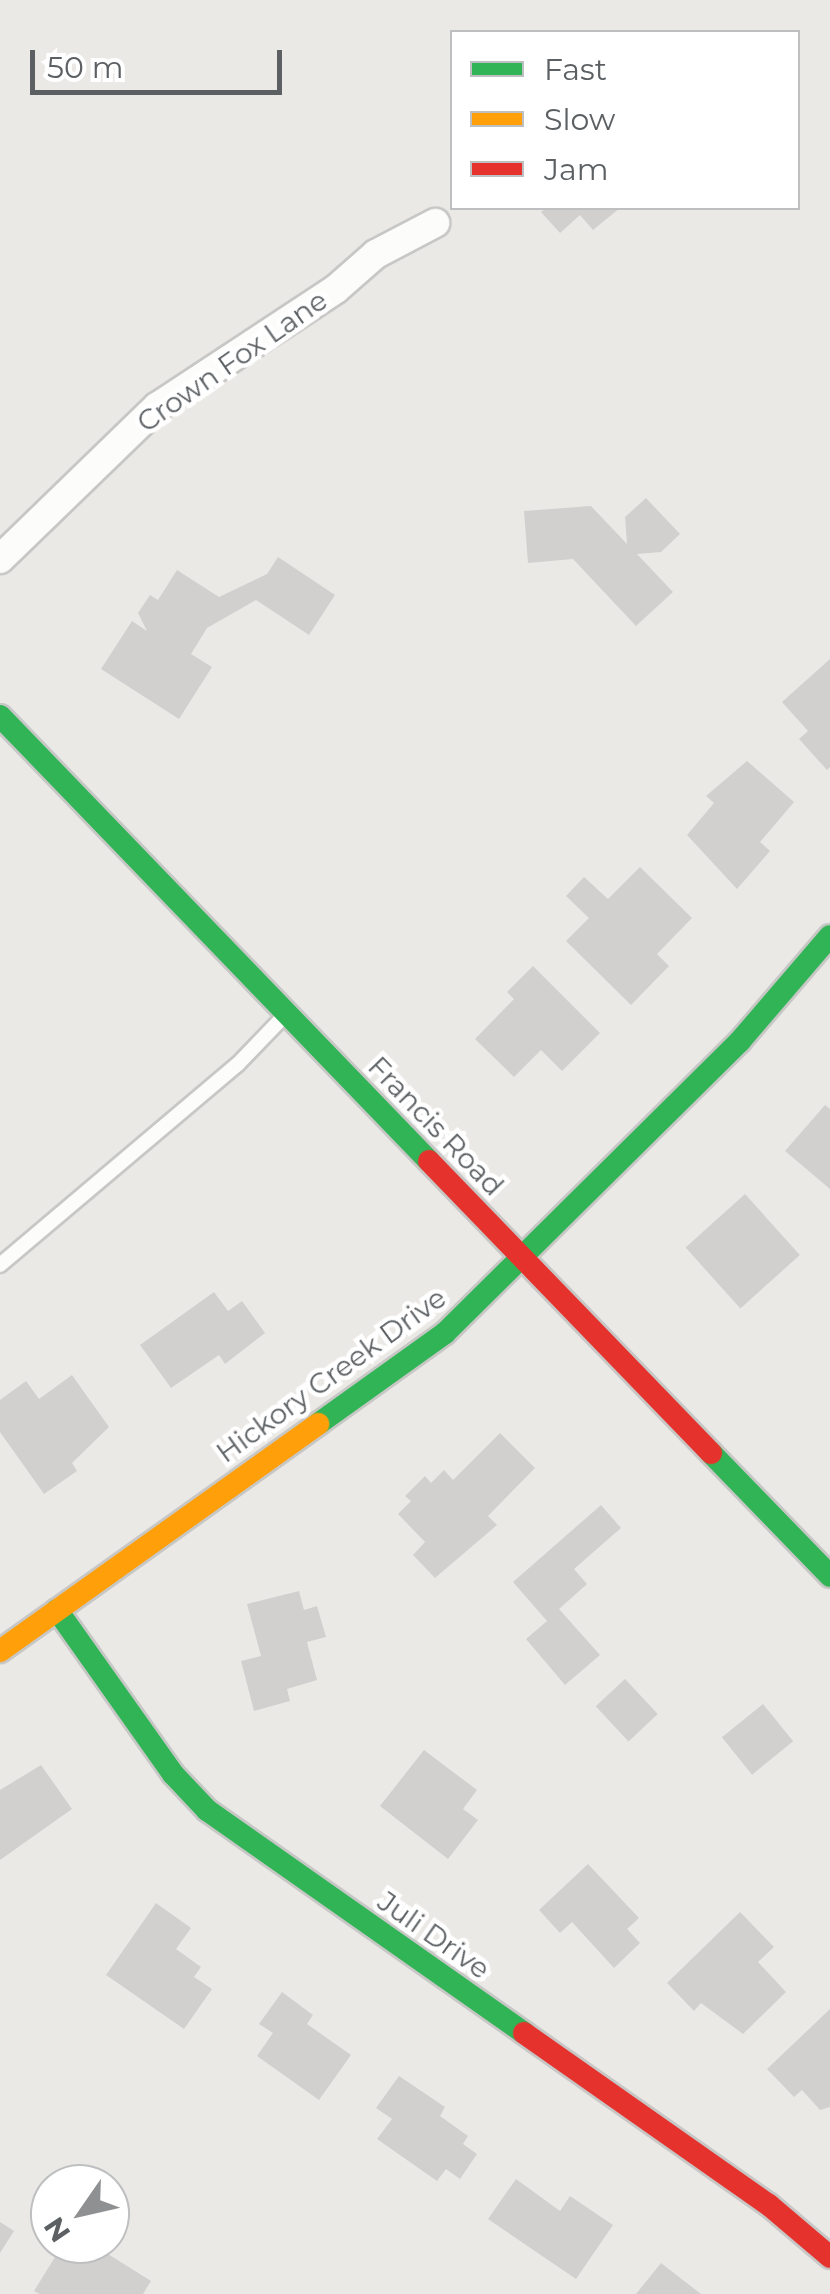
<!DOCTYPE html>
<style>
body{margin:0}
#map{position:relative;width:830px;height:2294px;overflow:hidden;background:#ebe9e6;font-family:Montserrat,sans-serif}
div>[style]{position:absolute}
.building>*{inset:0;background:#d2d0cf;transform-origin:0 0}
.roads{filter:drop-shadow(2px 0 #c7c7c6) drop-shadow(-2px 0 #c7c7c6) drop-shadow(0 2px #c7c7c6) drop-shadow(0 -2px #c7c7c6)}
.lane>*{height:14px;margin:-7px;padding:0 7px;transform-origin:7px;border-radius:7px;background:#fcfcfb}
.street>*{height:28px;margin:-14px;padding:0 14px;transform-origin:14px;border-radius:14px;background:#fcfcfb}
.fast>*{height:22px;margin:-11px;padding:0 11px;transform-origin:11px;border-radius:11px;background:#30b455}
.slow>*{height:22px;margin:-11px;padding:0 11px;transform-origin:11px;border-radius:11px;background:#ff9f0a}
.jam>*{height:22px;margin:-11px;padding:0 11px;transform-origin:11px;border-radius:11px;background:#e5322d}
span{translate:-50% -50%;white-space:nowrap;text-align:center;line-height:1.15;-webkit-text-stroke:9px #fff;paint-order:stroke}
.street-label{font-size:28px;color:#5c6063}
.legend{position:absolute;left:450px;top:30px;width:350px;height:180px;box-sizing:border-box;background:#fff;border:2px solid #bebfc1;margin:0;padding:12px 18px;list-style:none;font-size:30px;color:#5c6063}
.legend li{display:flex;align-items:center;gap:20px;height:50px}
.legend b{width:50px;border:2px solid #bebfc1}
.north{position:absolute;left:30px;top:2164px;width:100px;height:100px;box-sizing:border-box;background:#fff;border:2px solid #bebfc1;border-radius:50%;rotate:236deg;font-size:28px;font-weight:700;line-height:40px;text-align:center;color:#5c6063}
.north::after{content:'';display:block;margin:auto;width:35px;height:45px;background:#8e9091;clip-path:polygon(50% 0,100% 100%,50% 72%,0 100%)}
.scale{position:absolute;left:30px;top:50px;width:252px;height:45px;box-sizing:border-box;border:5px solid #5c6063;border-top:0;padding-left:12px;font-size:30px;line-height:35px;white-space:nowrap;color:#5c6063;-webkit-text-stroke:8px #fff;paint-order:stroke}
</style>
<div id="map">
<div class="building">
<div style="clip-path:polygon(546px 208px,620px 208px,593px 230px,580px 215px,560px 233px,541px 212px)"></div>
<div style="clip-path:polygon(646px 498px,680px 534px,661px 552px,637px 554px,673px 592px,636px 626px,573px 559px,528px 563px,524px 511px,591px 506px,627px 544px,625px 517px)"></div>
<div style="clip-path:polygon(278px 557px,335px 595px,309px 635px,256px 600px,207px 628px,191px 654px,212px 667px,179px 719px,101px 669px,132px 621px,147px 631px,138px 613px,150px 595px,158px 600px,177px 570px,219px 597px,267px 574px)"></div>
<div style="clip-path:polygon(830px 659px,830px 767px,827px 770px,799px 739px,808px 731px,782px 702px)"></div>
<div style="clip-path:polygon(747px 761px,794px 802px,760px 842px,770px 851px,737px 889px,687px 835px,714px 803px,706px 796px)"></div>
<div style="clip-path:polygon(640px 867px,692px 918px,657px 954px,669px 966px,631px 1005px,566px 941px,589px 918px,566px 896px,584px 877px,608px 899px)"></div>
<div style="clip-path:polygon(533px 966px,600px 1033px,562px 1071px,541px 1050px,514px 1077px,475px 1039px,514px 999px,507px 992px)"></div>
<div style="clip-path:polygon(825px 1105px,830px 1109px,830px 1189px,785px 1151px)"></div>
<div style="left:745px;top:1194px;width:82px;height:80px;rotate:48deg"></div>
<div style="clip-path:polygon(214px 1292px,228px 1311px,242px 1301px,265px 1333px,225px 1364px,219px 1355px,171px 1388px,140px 1345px)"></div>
<div style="clip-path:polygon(72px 1375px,109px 1427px,72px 1463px,77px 1471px,44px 1494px,0 1432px,0 1400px,26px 1381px,39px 1399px)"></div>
<div style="clip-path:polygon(500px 1433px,535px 1468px,488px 1516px,497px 1525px,435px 1578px,413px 1555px,425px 1542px,398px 1514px,411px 1501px,405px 1496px,425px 1476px,431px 1483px,444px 1470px,453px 1480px)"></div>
<div style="clip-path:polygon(601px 1505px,621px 1528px,574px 1569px,587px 1584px,559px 1609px,600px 1655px,565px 1685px,526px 1639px,547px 1621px,513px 1582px)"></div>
<div style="clip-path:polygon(299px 1591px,304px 1610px,317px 1606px,326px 1637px,307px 1642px,317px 1680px,287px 1689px,290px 1701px,254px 1711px,241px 1661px,261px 1656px,247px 1604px)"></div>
<div style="left:625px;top:1679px;width:48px;height:40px;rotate:47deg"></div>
<div style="left:763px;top:1704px;width:48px;height:53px;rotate:51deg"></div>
<div style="clip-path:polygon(424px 1750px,477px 1790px,463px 1809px,478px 1820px,448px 1859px,380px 1806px)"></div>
<div style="clip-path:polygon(41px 1765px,72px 1809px,0 1860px,0 1790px)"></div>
<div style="clip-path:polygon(588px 1864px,639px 1918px,627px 1929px,640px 1943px,614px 1968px,572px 1922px,560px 1933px,539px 1910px)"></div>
<div style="clip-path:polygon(156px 1903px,191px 1928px,176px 1949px,201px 1967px,194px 1977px,212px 1989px,184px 2029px,106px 1975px)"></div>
<div style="clip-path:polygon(740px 1912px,774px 1947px,758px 1962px,786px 1992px,743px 2034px,701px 2003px,694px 2011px,667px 1983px)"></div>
<div style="clip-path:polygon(282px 1992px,313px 2015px,307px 2024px,351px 2055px,319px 2100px,257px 2056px,273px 2033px,259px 2024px)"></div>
<div style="clip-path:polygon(830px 2009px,830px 2107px,820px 2110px,802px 2090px,794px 2097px,767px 2069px)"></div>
<div style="clip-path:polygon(399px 2076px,445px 2107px,440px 2116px,468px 2136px,463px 2144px,477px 2154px,460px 2179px,446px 2169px,437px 2181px,377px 2139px,392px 2119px,376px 2108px)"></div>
<div style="clip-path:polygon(516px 2179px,560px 2211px,570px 2196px,613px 2225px,576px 2279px,488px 2219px)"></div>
<div style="clip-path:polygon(0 2222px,14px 2231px,0 2253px)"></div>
<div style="clip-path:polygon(63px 2244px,92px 2244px,151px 2281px,143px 2294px,40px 2294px,34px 2291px)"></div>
<div style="clip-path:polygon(661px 2263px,701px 2294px,636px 2294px)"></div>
</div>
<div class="roads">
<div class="lane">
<div style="left:0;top:1265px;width:310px;rotate:-40.2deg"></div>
<div style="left:237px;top:1065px;width:71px;rotate:-46.1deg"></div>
</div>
<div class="street">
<div style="left:0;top:559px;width:219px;rotate:-44.1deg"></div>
<div style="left:157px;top:407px;width:214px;rotate:-33.4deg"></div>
<div style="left:336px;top:289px;width:53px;rotate:-41.2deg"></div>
<div style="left:376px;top:254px;width:67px;rotate:-27.7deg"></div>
</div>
<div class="fast">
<div style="left:0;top:716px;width:618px;rotate:46.05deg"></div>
<div style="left:318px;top:1424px;width:156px;rotate:-35.6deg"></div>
<div style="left:445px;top:1333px;width:415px;rotate:-44.7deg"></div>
<div style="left:740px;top:1041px;width:138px;rotate:-49.4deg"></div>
<div style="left:711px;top:1453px;width:171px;rotate:45.9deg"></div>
<div style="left:57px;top:1610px;width:201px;rotate:54.7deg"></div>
<div style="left:173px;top:1774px;width:50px;rotate:46.6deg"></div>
<div style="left:207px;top:1810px;width:388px;rotate:35.1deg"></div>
</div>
<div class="slow">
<div style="left:0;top:1651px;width:391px;rotate:-35.5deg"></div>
</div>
<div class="jam">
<div style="left:429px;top:1161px;width:406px;rotate:46deg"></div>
<div style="left:524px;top:2033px;width:299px;rotate:35.1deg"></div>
<div style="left:769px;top:2205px;width:80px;rotate:40.4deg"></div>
</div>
</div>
<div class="street-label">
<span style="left:232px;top:361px;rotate:-35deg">Crown Fox Lane</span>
<span style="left:436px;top:1126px;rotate:46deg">Francis Road</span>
<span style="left:331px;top:1375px;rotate:-36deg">Hickory Creek Drive</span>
<span style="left:434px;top:1935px;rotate:35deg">Juli Drive</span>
</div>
<ul class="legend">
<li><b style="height:12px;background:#30b455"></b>Fast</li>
<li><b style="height:12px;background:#ff9f0a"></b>Slow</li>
<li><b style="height:12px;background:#e5322d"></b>Jam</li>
</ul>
<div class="north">N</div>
<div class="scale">50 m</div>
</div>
